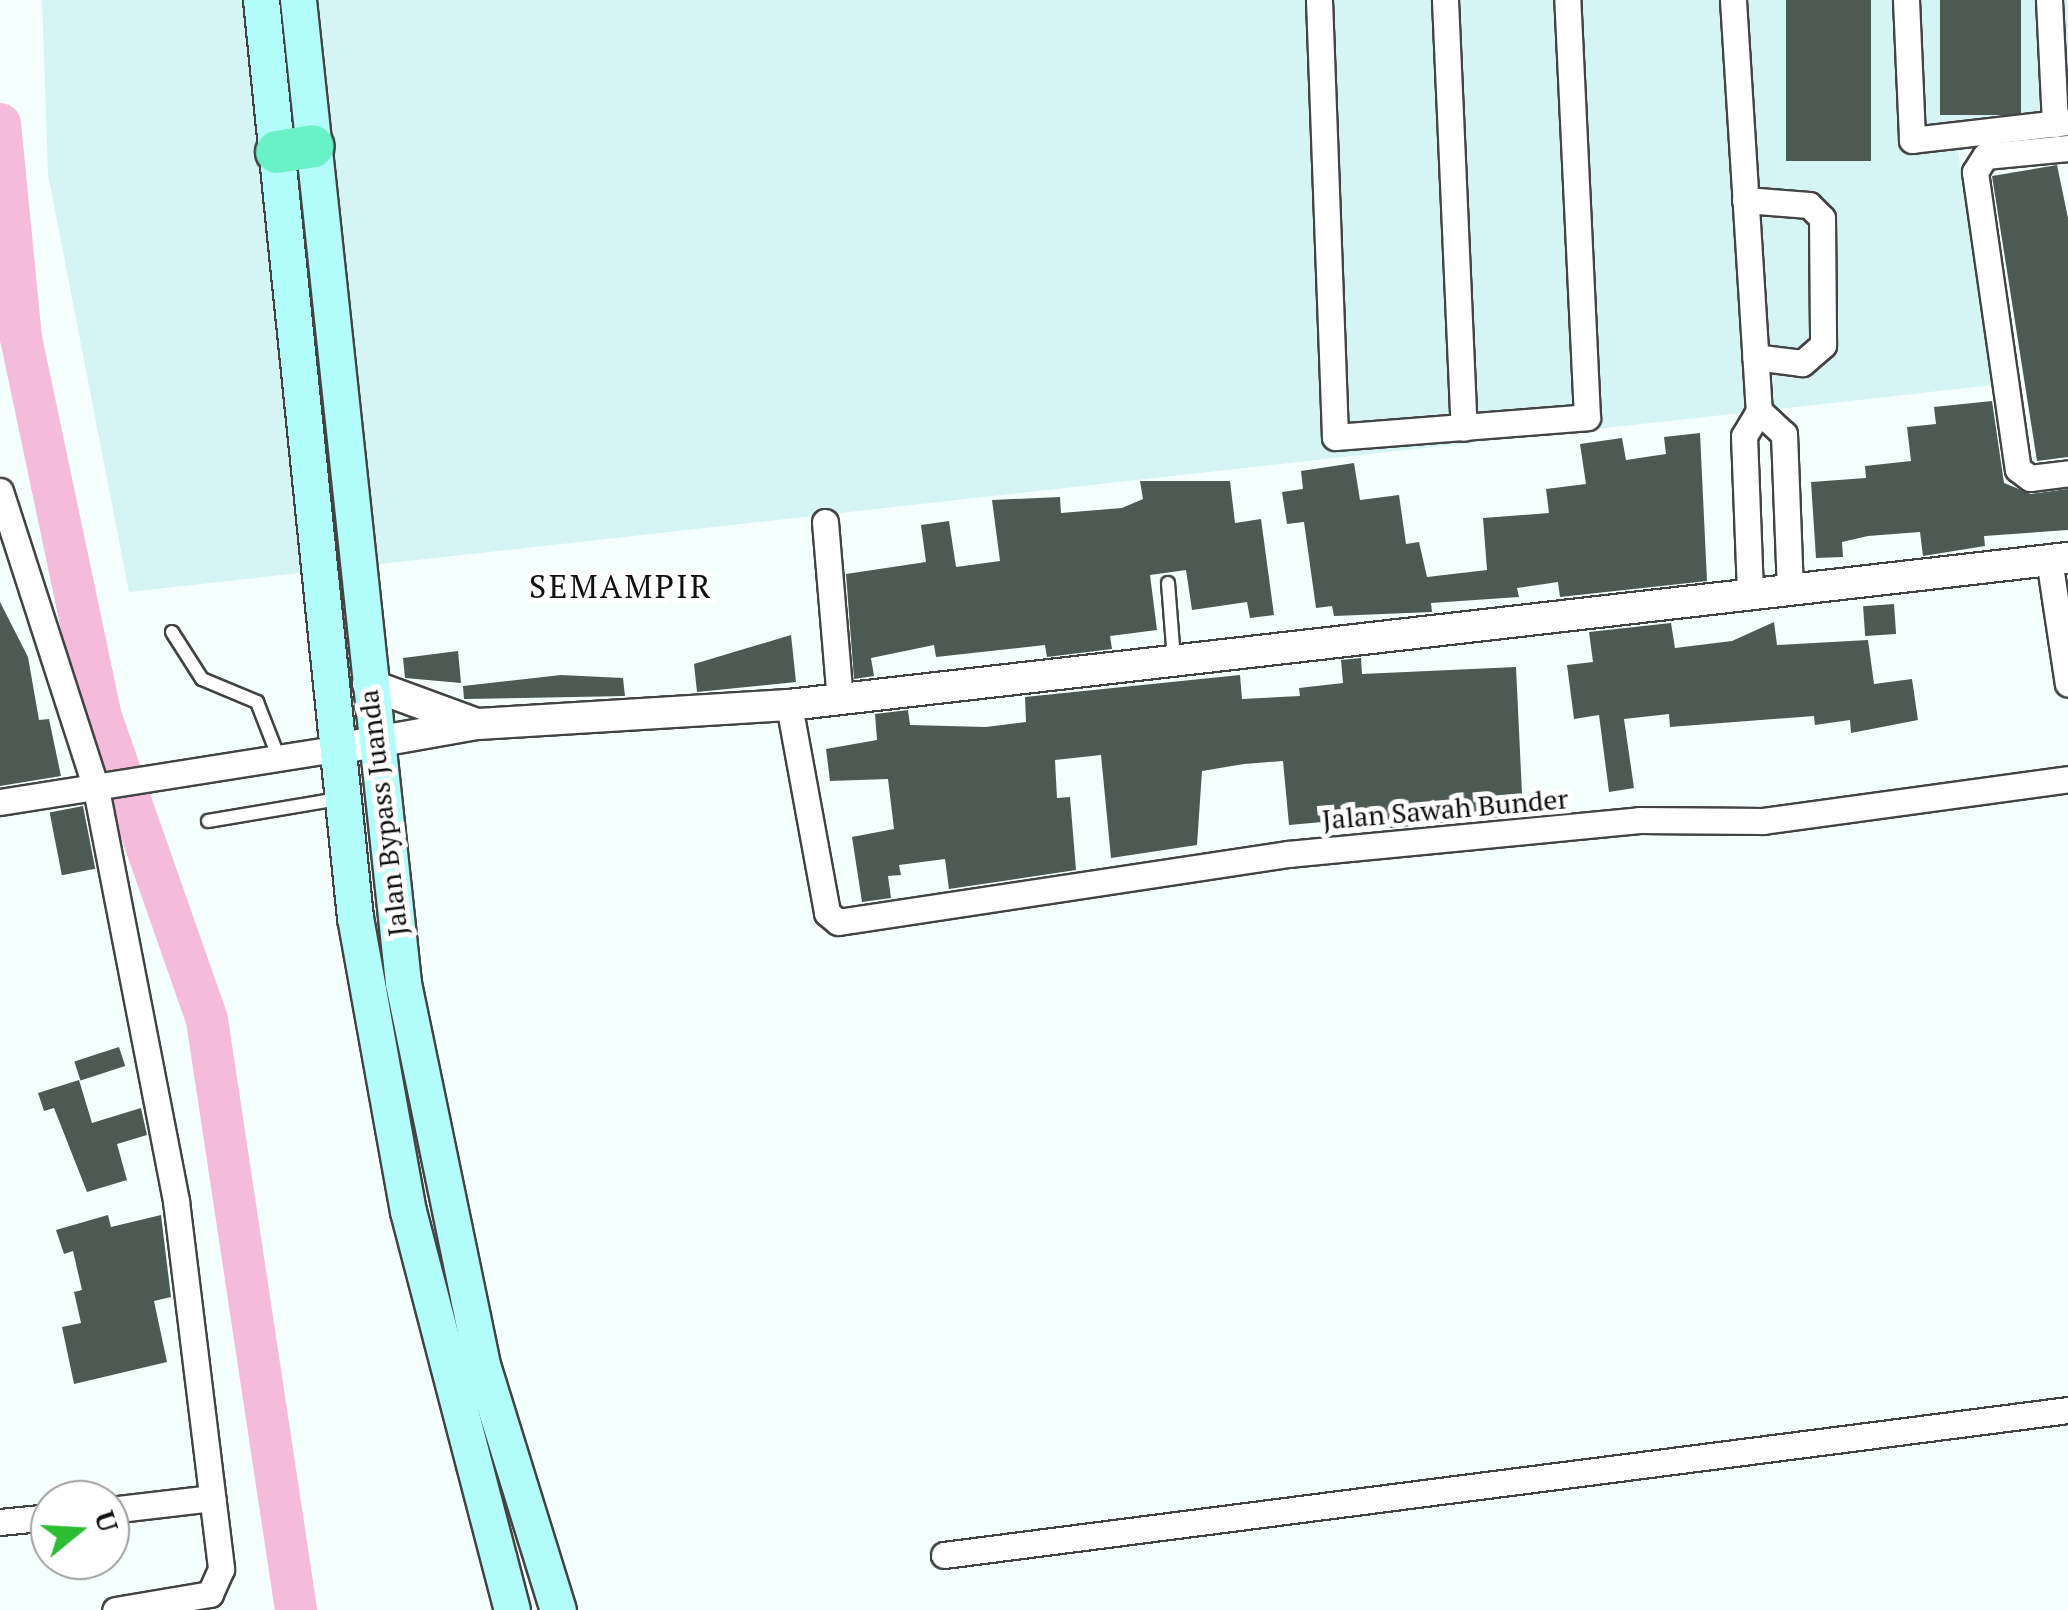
<!DOCTYPE html>
<style>
body{margin:0}
#map{position:relative;width:2068px;height:1610px;overflow:hidden;background:#f4fffd;font-family:"PT Serif",serif}
div>[style]{position:absolute}
.farmland>*{inset:0;background:#d5f4f4}
.river>*{height:42px;margin:-21px;padding:0 21px;transform-origin:21px;border-radius:21px;background:#f4bbda}
.building>*{inset:0;background:#4d5953;transform-origin:0 0}
.roads{filter:drop-shadow(2px 0 #434343) drop-shadow(-2px 0 #434343) drop-shadow(0 2px #434343) drop-shadow(0 -2px #434343)}
.service>*{height:12px;margin:-6px;padding:0 6px;transform-origin:6px;border-radius:6px;background:#fff}
.minor>*{height:25px;margin:-12.5px;padding:0 12.5px;transform-origin:12.5px;border-radius:12.5px;background:#fff}
.tertiary>*{height:30px;margin:-15px;padding:0 15px;transform-origin:15px;border-radius:15px;background:#fff}
.secondary>*{height:35px;margin:-17.5px;padding:0 17.5px;transform-origin:17.5px;border-radius:17.5px;background:#b2fcfa}
.trunk>*{height:42px;margin:-21px;padding:0 21px;transform-origin:21px;border-radius:21px;background:#69f1c7}
span{translate:-50% -50%;white-space:nowrap;text-align:center;line-height:1.15;-webkit-text-stroke:10px #fff;paint-order:stroke}
.street-label{font-size:28px;color:#101010}
.quarter-label{font-size:32px;color:#101010;letter-spacing:2.5px}
.north{position:absolute;left:30px;top:1480px;width:100px;height:100px;box-sizing:border-box;background:#fff;border:2px solid #9f9f9f;border-radius:50%;rotate:72deg;font-size:28px;font-weight:700;line-height:40px;text-align:center;color:#101010}
.north::after{content:'';display:block;margin:auto;width:35px;height:45px;background:#2cbd32;clip-path:polygon(50% 0,100% 100%,50% 72%,0 100%)}
</style>
<div id="map">
<div class="farmland">
<div style="clip-path:polygon(42px 0,2068px 0,2068px 133px,1958px 151px,1993px 385px,129px 592px,48px 174px)"></div>
</div>
<div class="river">
<div style="left:0;top:124px;width:215px;rotate:84.4deg"></div>
<div style="left:21px;top:338px;width:387px;rotate:78.1deg"></div>
<div style="left:101px;top:717px;width:321px;rotate:70.7deg"></div>
<div style="left:207px;top:1020px;width:597px;rotate:81.42deg"></div>
</div>
<div class="building">
<div style="left:1786px;top:0;width:85px;height:161px"></div>
<div style="left:1940px;top:0;width:81px;height:115px"></div>
<div style="clip-path:polygon(2057px 165px,2068px 218px,2068px 457px,2037px 461px,1992px 176px)"></div>
<div style="clip-path:polygon(1992px 401px,2004px 483px,2031px 494px,2068px 489px,2068px 530px,1984px 536px,1985px 546px,1923px 556px,1920px 532px,1868px 536px,1842px 542px,1843px 557px,1816px 558px,1811px 482px,1866px 478px,1865px 466px,1911px 461px,1907px 427px,1936px 424px,1934px 407px)"></div>
<div style="clip-path:polygon(1700px 433px,1707px 581px,1560px 597px,1558px 582px,1517px 588px,1519px 597px,1431px 603px,1432px 612px,1334px 616px,1332px 606px,1316px 608px,1304px 522px,1287px 524px,1282px 492px,1303px 489px,1301px 471px,1354px 463px,1360px 500px,1399px 495px,1406px 544px,1419px 542px,1427px 577px,1487px 570px,1483px 518px,1549px 513px,1546px 489px,1586px 484px,1580px 444px,1622px 438px,1626px 460px,1666px 454px,1664px 437px)"></div>
<div style="clip-path:polygon(1140px 481px,1230px 481px,1235px 523px,1261px 519px,1274px 615px,1250px 618px,1247px 602px,1192px 610px,1186px 570px,1150px 575px,1157px 630px,1110px 636px,1112px 649px,1047px 657px,1045px 645px,936px 657px,934px 645px,871px 658px,874px 676px,854px 679px,846px 574px,926px 562px,921px 525px,949px 521px,956px 567px,1000px 561px,992px 500px,1060px 497px,1061px 513px,1122px 508px,1143px 499px)"></div>
<div style="clip-path:polygon(0 602px,28px 657px,39px 720px,49px 719px,61px 776px,0 786px)"></div>
<div style="left:1894px;top:604px;width:30px;height:31px;rotate:86deg"></div>
<div style="clip-path:polygon(1774px 622px,1777px 645px,1868px 640px,1874px 684px,1912px 679px,1918px 720px,1851px 733px,1850px 720px,1815px 725px,1814px 716px,1670px 727px,1669px 714px,1624px 719px,1634px 788px,1609px 792px,1599px 715px,1574px 719px,1567px 665px,1593px 662px,1589px 632px,1671px 623px,1675px 648px,1732px 641px)"></div>
<div style="clip-path:polygon(791px 635px,796px 682px,697px 692px,694px 664px)"></div>
<div style="clip-path:polygon(458px 651px,461px 683px,405px 678px,403px 658px)"></div>
<div style="clip-path:polygon(1361px 658px,1362px 674px,1516px 667px,1523px 815px,1380px 829px,1357px 819px,1289px 825px,1283px 761px,1244px 764px,1202px 771px,1197px 845px,1111px 858px,1101px 755px,1055px 760px,1057px 798px,1070px 797px,1076px 870px,949px 889px,945px 859px,899px 865px,901px 875px,888px 876px,891px 898px,862px 902px,852px 837px,894px 829px,888px 779px,830px 781px,826px 749px,877px 740px,875px 714px,908px 710px,910px 725px,986px 727px,1026px 722px,1025px 697px,1240px 675px,1242px 699px,1300px 696px,1299px 688px,1343px 683px,1341px 660px)"></div>
<div style="clip-path:polygon(561px 675px,623px 678px,625px 696px,464px 699px,463px 686px)"></div>
<div style="left:83px;top:806px;width:64px;height:34px;rotate:79deg"></div>
<div style="left:119px;top:1047px;width:20px;height:47px;rotate:72deg"></div>
<div style="clip-path:polygon(79px 1080px,92px 1123px,141px 1108px,147px 1135px,117px 1144px,127px 1180px,87px 1192px,54px 1108px,44px 1111px,38px 1093px)"></div>
<div style="clip-path:polygon(108px 1215px,111px 1227px,161px 1215px,171px 1297px,154px 1301px,167px 1362px,74px 1384px,62px 1327px,81px 1323px,74px 1292px,82px 1290px,73px 1251px,64px 1254px,56px 1230px)"></div>
</div>
<div class="roads">
<div class="service">
<div style="left:1168px;top:583px;width:77px;rotate:85.5deg"></div>
<div style="left:172px;top:632px;width:56px;rotate:57.4deg"></div>
<div style="left:202px;top:679px;width:60px;rotate:22.7deg"></div>
<div style="left:257px;top:702px;width:58px;rotate:68.7deg"></div>
<div style="left:208px;top:821px;width:132px;rotate:-9.6deg"></div>
</div>
<div class="minor">
<div style="left:1319px;top:0;width:437px;rotate:87.9deg"></div>
<div style="left:1335px;top:437px;width:253px;rotate:-4.5deg"></div>
<div style="left:1587px;top:417px;width:417px;rotate:-92.7deg"></div>
<div style="left:1445px;top:0;width:428px;rotate:87.5deg"></div>
<div style="left:1733px;top:0;width:412px;rotate:86.4deg"></div>
<div style="left:1759px;top:411px;width:29px;rotate:121deg"></div>
<div style="left:1744px;top:436px;width:155px;rotate:87.8deg"></div>
<div style="left:1906px;top:0;width:140px;rotate:87.5deg"></div>
<div style="left:1912px;top:140px;width:157px;rotate:-6.6deg"></div>
<div style="left:2049px;top:0;width:124px;rotate:87.2deg"></div>
<div style="left:2068px;top:148px;width:83px;rotate:174.5deg"></div>
<div style="left:1985px;top:156px;width:19px;rotate:122deg"></div>
<div style="left:1975px;top:172px;width:300px;rotate:81.8deg"></div>
<div style="left:2018px;top:469px;width:15px;rotate:37deg"></div>
<div style="left:2030px;top:478px;width:38px;rotate:-7deg"></div>
<div style="left:1745px;top:200px;width:64px;rotate:4.5deg"></div>
<div style="left:1809px;top:205px;width:18px;rotate:45deg"></div>
<div style="left:1822px;top:218px;width:127px;rotate:89.5deg"></div>
<div style="left:1823px;top:345px;width:28px;rotate:139deg"></div>
<div style="left:1802px;top:363px;width:47px;rotate:-172.7deg"></div>
<div style="left:1759px;top:411px;width:34px;rotate:43deg"></div>
<div style="left:1784px;top:434px;width:153px;rotate:87.8deg"></div>
<div style="left:0;top:491px;width:313px;rotate:72.1deg"></div>
<div style="left:96px;top:789px;width:420px;rotate:79deg"></div>
<div style="left:176px;top:1201px;width:371px;rotate:83deg"></div>
<div style="left:221px;top:1569px;width:27px;rotate:114deg"></div>
<div style="left:210px;top:1594px;width:96px;rotate:170.4deg"></div>
<div style="left:825px;top:522px;width:179px;rotate:85.2deg"></div>
<div style="left:2049px;top:559px;width:126px;rotate:81.4deg"></div>
<div style="left:789px;top:705px;width:211px;rotate:79.6deg"></div>
<div style="left:827px;top:913px;width:14px;rotate:39deg"></div>
<div style="left:838px;top:922px;width:455px;rotate:-8.6deg"></div>
<div style="left:1288px;top:854px;width:353px;rotate:-5.5deg"></div>
<div style="left:1639px;top:820px;width:124px;rotate:0.5deg"></div>
<div style="left:1763px;top:821px;width:308px;rotate:-7.8deg"></div>
<div style="left:0;top:802px;width:340px;rotate:-9deg"></div>
<div style="left:110px;top:1510px;width:103px;rotate:-6.7deg"></div>
<div style="left:0;top:1522px;width:50px;rotate:-5.7deg"></div>
<div style="left:944px;top:1555px;width:1133px;rotate:-7.35deg"></div>
</div>
<div class="tertiary">
<div style="left:368px;top:684px;width:116px;rotate:20.2deg"></div>
<div style="left:336px;top:749px;width:143px;rotate:-10.1deg"></div>
<div style="left:477px;top:724px;width:313px;rotate:-3.5deg"></div>
<div style="left:789px;top:705px;width:1287px;rotate:-6.56deg"></div>
</div>
<div class="secondary">
<div style="left:261px;top:0;width:922px;rotate:84.15deg"></div>
<div style="left:355px;top:917px;width:299px;rotate:79.8deg"></div>
<div style="left:408px;top:1211px;width:412px;rotate:75.4deg"></div>
<div style="left:298px;top:0;width:989px;rotate:83.9deg"></div>
<div style="left:403px;top:983px;width:393px;rotate:78.3deg"></div>
<div style="left:483px;top:1368px;width:253px;rotate:72.8deg"></div>
</div>
<div class="trunk">
<div style="left:277px;top:152px;width:36px;rotate:-9deg"></div>
</div>
</div>
<div class="street-label">
<span style="left:1445px;top:809px;rotate:-5deg">Jalan Sawah Bunder</span>
<span style="left:383px;top:813px;rotate:-97deg">Jalan Bypass Juanda</span>
</div>
<div class="quarter-label">
<span style="left:621px;top:586px">SEMAMPIR</span>
</div>
<div class="north">U</div>
</div>
